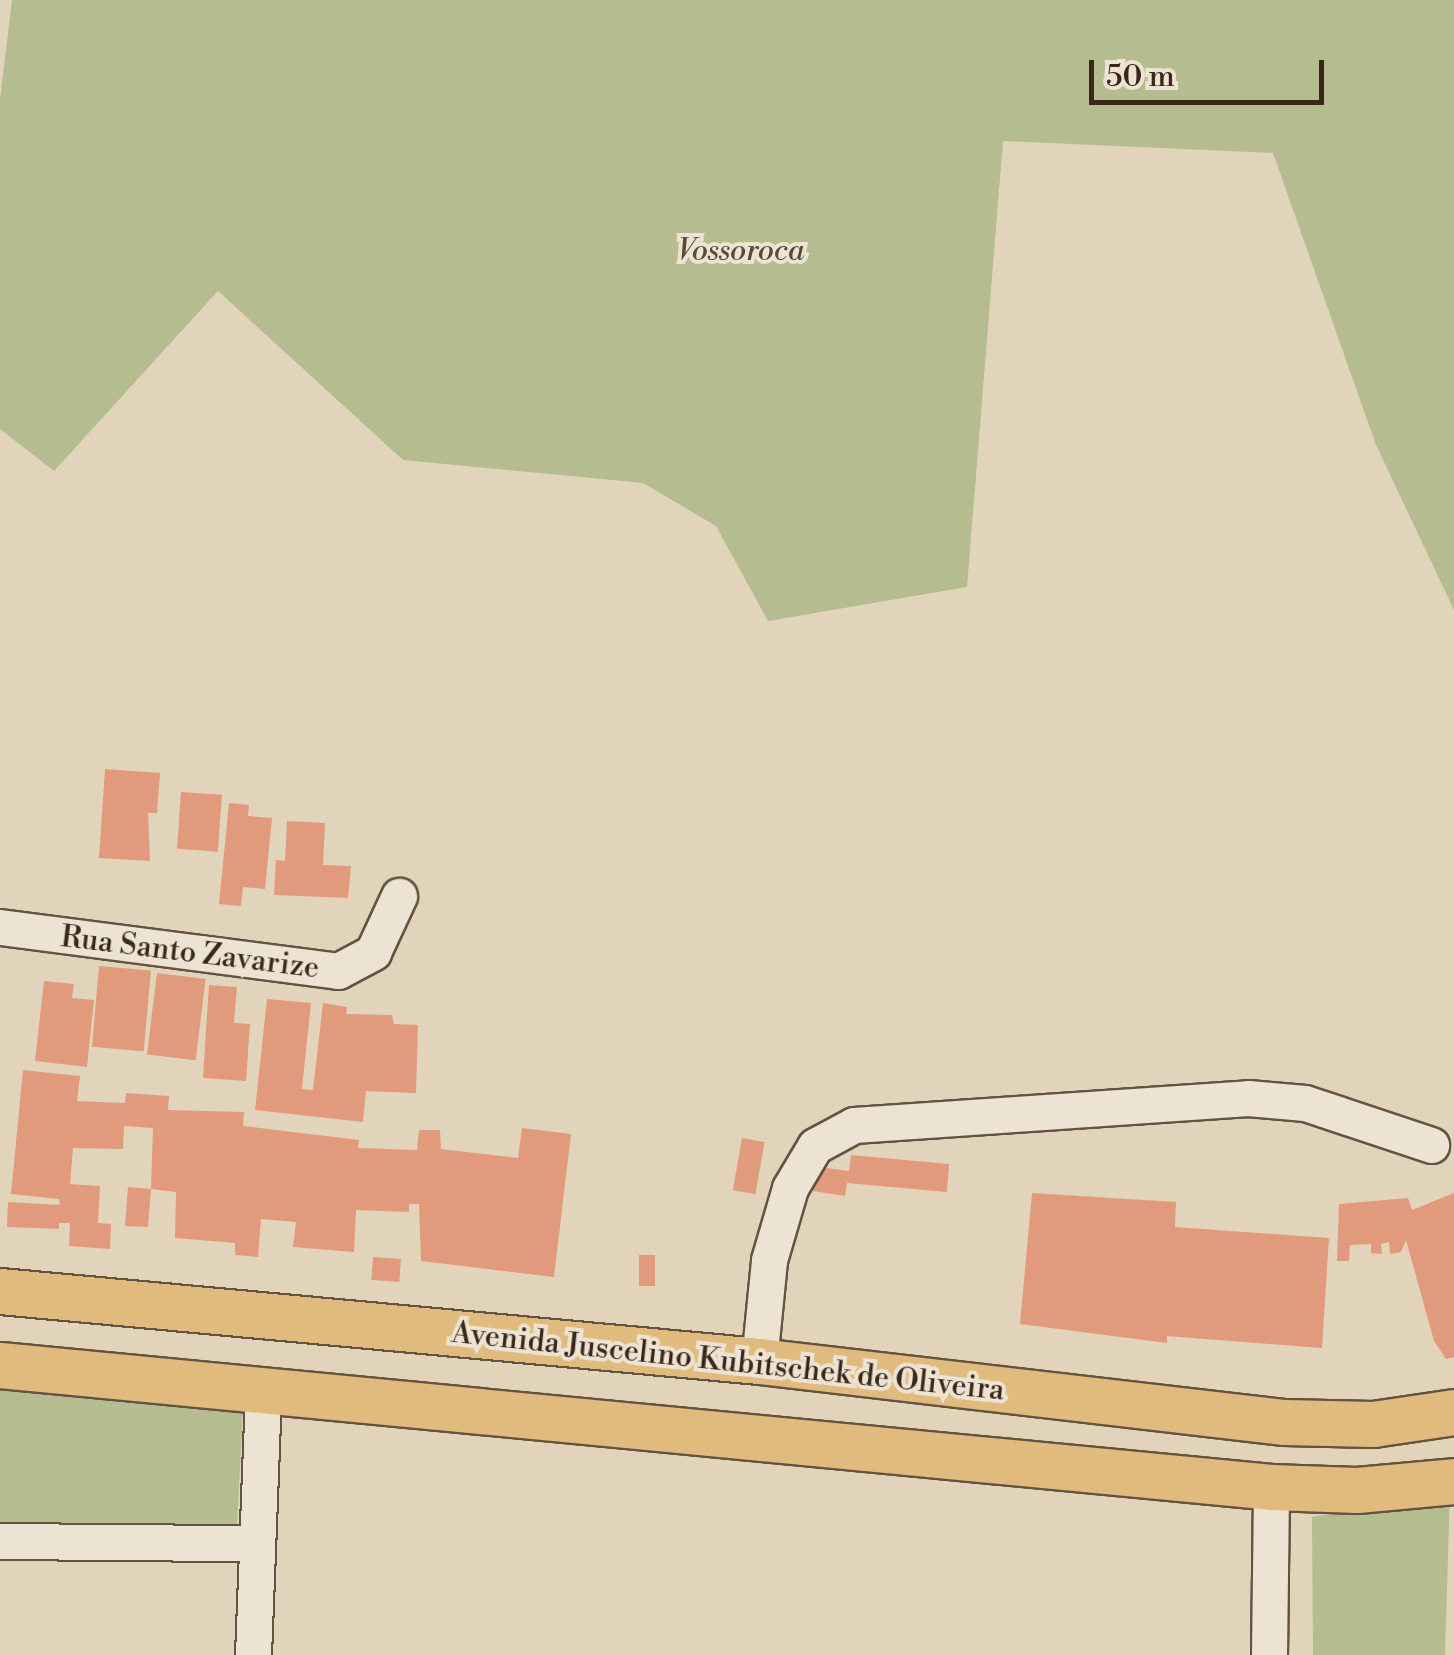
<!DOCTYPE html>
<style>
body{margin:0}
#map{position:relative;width:1454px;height:1655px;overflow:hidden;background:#e2d4ba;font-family:"Libre Bodoni",serif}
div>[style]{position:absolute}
.green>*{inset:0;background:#b5bc8f;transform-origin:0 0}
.building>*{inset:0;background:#e29a7c;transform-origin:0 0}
.roads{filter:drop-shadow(2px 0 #645242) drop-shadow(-2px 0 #645242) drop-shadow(0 2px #645242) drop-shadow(0 -2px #645242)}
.minor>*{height:35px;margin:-17.5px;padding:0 17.5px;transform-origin:17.5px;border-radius:17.5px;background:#ece3d2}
.major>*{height:45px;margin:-22.5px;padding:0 22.5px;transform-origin:22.5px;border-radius:22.5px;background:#e1ba7d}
span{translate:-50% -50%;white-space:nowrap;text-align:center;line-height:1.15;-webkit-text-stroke:8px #ece3d2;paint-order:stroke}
.park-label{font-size:30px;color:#594c37;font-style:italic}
.street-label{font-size:30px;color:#3a271a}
.scale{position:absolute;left:1089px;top:60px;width:235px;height:45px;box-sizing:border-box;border:5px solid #3a271a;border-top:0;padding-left:12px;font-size:30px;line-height:35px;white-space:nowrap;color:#3a271a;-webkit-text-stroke:8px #ece3d2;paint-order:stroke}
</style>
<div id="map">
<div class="green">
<div style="clip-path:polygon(12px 0,1454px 0,1454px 610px,1376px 445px,1273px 153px,1003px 141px,967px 587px,768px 621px,716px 526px,643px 483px,403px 460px,218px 291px,54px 471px,0 429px,0 99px)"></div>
<div style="left:0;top:1385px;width:244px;height:147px;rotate:3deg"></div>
<div style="clip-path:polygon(1450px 1490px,1445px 1655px,1313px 1655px,1312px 1517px)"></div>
</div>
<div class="building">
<div style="clip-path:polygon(105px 769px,160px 773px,157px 813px,148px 813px,150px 861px,99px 858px)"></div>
<div style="left:181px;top:792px;width:41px;height:57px;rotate:4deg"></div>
<div style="clip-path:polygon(229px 803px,249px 805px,248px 816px,272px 818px,265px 889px,243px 887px,241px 906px,219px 904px)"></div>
<div style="clip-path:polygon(287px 821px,325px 823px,323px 865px,351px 866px,348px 898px,274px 895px,276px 860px,285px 861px)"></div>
<div style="left:99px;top:966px;width:52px;height:81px;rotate:5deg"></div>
<div style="left:157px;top:973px;width:49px;height:82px;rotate:7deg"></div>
<div style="clip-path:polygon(44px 981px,74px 984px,72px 998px,94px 1000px,87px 1067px,35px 1061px)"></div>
<div style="clip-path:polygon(209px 985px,237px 987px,234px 1023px,250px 1024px,246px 1081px,203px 1078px)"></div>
<div style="clip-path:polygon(267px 999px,311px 1003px,302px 1089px,313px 1090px,323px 1003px,347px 1007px,346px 1014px,392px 1015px,394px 1024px,418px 1025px,416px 1093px,366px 1091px,363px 1122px,255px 1110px)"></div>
<div style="clip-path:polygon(23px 1070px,80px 1076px,77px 1101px,125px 1103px,126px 1093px,169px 1096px,168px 1110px,244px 1112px,243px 1126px,359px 1140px,358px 1148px,417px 1150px,419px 1130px,440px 1130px,441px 1149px,518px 1158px,522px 1128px,571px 1134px,554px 1277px,421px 1261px,419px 1204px,409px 1204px,409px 1212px,356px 1210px,354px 1252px,293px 1247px,296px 1222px,261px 1219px,258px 1257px,235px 1255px,235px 1243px,175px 1238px,176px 1192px,151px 1189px,148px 1227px,125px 1226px,128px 1187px,151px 1189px,153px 1128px,124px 1126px,123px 1149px,73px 1148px,70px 1184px,100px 1186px,98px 1223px,111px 1224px,110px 1249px,69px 1246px,70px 1223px,59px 1223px,59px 1229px,7px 1227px,8px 1202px,60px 1205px,59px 1199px,11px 1194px)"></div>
<div style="left:742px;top:1138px;width:23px;height:53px;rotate:10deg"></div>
<div style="clip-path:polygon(851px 1155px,949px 1164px,947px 1192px,847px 1183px,845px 1196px,807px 1190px,811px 1166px,849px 1171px)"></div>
<div style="clip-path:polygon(1032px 1193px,1176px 1202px,1175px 1227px,1329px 1238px,1322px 1348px,1167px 1336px,1167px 1343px,1020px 1324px)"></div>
<div style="clip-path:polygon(1454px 1193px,1454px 1357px,1446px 1359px,1434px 1341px,1406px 1240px,1401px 1252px,1390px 1254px,1389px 1242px,1381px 1244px,1382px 1254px,1371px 1253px,1371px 1244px,1350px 1245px,1349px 1261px,1337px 1261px,1339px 1204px,1408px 1198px,1412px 1210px)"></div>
<div style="left:639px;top:1255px;width:16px;height:31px"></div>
<div style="left:373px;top:1257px;width:28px;height:23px;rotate:4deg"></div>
</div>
<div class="roads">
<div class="minor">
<div style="left:0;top:927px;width:341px;rotate:7.4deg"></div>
<div style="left:338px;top:971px;width:40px;rotate:-28deg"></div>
<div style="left:373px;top:952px;width:62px;rotate:-65.1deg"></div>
<div style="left:759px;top:1361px;width:101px;rotate:-84.3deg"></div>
<div style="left:769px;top:1260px;width:75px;rotate:-73.7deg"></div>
<div style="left:790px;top:1188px;width:49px;rotate:-59.2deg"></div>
<div style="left:815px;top:1146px;width:44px;rotate:-28.3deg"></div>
<div style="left:854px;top:1125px;width:395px;rotate:-3.9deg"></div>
<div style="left:1248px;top:1098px;width:57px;rotate:5deg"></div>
<div style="left:1305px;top:1103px;width:133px;rotate:18.4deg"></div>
<div style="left:0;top:1541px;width:253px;rotate:0.5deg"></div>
<div style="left:253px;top:1655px;width:265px;rotate:-87.8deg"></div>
<div style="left:1269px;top:1655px;width:168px;rotate:-89.3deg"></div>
</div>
<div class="major">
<div style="left:0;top:1291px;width:762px;rotate:5.27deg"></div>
<div style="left:759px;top:1361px;width:529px;rotate:6.63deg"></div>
<div style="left:1284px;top:1422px;width:89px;rotate:1.3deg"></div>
<div style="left:1373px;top:1424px;width:82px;rotate:-8.4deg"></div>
<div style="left:0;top:1365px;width:1277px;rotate:5.48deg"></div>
<div style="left:1271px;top:1487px;width:86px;rotate:2deg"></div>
<div style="left:1357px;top:1490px;width:97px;rotate:-5.3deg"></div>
</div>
</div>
<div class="park-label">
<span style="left:741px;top:251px">Vossoroca</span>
</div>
<div class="street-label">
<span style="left:190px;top:953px;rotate:7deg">Rua Santo Zavarize</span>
<span style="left:728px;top:1362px;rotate:6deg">Avenida Juscelino Kubitschek de Oliveira</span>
</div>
<div class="scale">50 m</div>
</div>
